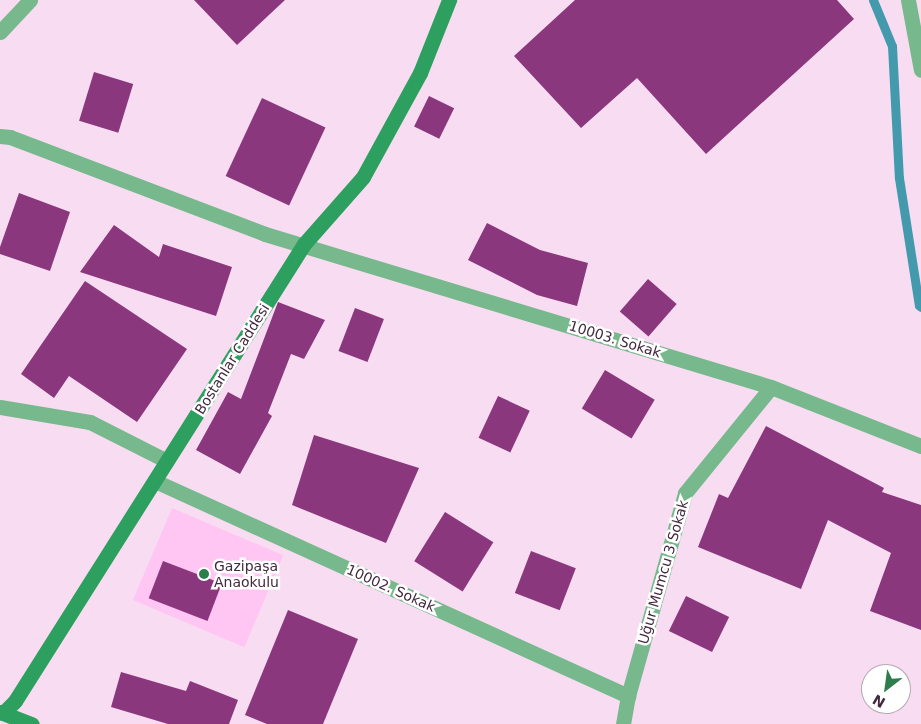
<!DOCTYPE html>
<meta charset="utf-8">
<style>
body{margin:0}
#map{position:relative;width:921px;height:724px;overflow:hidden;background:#f8ddf2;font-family:"DejaVu Sans",sans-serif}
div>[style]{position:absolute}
.built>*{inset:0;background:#ffc5f3;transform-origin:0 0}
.stream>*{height:9px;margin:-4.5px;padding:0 4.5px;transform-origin:4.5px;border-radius:4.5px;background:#439aad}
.building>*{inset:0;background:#8b377e;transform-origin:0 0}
.street>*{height:15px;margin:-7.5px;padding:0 7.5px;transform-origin:7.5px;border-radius:7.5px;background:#77b88c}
.secondary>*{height:15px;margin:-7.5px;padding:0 7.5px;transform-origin:7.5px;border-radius:7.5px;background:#2d9f5f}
.dots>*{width:14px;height:14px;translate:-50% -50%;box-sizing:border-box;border:2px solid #fff;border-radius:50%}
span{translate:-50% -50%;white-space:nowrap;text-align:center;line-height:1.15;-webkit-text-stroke:5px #fff;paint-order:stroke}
.street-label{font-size:14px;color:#43293e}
.poi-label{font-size:14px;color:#43293e}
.left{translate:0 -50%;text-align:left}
.north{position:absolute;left:861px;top:664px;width:50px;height:50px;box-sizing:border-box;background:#fff;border:1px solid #b4a9b2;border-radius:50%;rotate:210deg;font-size:14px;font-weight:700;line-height:20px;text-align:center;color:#43293e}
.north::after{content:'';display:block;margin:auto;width:18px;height:22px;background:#2d7d4d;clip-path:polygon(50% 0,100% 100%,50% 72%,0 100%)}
</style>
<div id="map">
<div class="built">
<div style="left:172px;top:508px;width:121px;height:100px;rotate:23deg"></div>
</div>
<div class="stream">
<div style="left:873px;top:0;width:50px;rotate:67.6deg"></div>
<div style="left:892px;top:46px;width:132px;rotate:87deg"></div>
<div style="left:899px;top:178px;width:129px;rotate:81.1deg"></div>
<div style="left:919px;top:305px;width:3px;rotate:45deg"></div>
</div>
<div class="building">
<div style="clip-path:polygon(194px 0,285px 0,237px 45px)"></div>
<div style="clip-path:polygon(575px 0,837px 0,854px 19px,706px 154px,637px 78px,581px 128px,514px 56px)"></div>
<div style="left:94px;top:72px;width:41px;height:51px;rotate:17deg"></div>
<div style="left:429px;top:96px;width:28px;height:34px;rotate:26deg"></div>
<div style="left:262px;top:98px;width:70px;height:86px;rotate:25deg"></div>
<div style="clip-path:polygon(19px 193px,70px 212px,50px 271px,0 254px,0 247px)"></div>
<div style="clip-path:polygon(487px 223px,540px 250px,588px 263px,577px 306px,537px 295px,468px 260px)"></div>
<div style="clip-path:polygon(114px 225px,159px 257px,163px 244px,232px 267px,216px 316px,80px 272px)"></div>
<div style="left:648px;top:279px;width:38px;height:43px;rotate:41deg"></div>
<div style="clip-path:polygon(85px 281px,187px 349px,137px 422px,69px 376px,54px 398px,21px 374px)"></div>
<div style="clip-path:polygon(278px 302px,325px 320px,304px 359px,291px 354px,268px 413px,272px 416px,240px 474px,196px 450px,228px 392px,241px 399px)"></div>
<div style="left:355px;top:308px;width:31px;height:46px;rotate:21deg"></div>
<div style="left:605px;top:370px;width:58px;height:45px;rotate:31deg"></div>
<div style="left:498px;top:396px;width:35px;height:46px;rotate:25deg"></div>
<div style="clip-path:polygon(766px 426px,884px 488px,882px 492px,921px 505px,921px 630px,870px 611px,891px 553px,828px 520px,801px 589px,698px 547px,719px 494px,728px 498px)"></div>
<div style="clip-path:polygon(314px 435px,419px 468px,386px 543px,292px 505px)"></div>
<div style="left:445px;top:512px;width:57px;height:58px;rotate:32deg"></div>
<div style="left:531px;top:551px;width:48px;height:45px;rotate:21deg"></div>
<div style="left:163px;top:561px;width:63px;height:40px;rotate:21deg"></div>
<div style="left:686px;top:596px;width:48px;height:39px;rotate:26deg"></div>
<div style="clip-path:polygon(288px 610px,358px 639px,323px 724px,267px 724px,245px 715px)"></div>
<div style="clip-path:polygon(121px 672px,186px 691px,190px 681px,238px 700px,229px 724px,168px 724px,111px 707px)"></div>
</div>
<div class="street">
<div style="left:908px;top:0;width:71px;rotate:79.5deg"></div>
<div style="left:0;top:32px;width:44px;rotate:-46.8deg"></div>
<div style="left:0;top:136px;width:10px;rotate:6deg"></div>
<div style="left:10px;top:137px;width:273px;rotate:20.8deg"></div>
<div style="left:265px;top:234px;width:529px;rotate:16.82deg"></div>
<div style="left:771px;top:387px;width:161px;rotate:21.5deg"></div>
<div style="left:0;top:407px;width:91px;rotate:9.5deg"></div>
<div style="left:90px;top:422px;width:86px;rotate:26.9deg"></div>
<div style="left:155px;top:481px;width:520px;rotate:24.44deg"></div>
<div style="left:623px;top:724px;width:28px;rotate:-80deg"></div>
<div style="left:628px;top:696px;width:211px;rotate:-74.3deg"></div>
<div style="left:685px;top:493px;width:136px;rotate:-50.9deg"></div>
</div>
<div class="secondary">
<div style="left:0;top:712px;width:34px;rotate:21deg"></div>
<div style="left:3px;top:713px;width:17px;rotate:-45deg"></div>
<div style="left:15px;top:701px;width:541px;rotate:-57.69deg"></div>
<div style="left:304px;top:244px;width:89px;rotate:-48.6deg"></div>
<div style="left:363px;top:177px;width:119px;rotate:-61.3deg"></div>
<div style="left:420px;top:73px;width:79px;rotate:-68.3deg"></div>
</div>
<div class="dots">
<div style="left:204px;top:574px;background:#2d7d4d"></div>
</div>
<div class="street-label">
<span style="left:615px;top:339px;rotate:17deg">10003. Sokak</span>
<span style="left:232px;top:359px;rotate:-58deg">Bostanlar Caddesi</span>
<span style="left:663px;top:572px;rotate:-74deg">Uğur Mumcu 3 Sokak</span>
<span style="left:391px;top:588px;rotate:24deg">10002. Sokak</span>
</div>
<div class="poi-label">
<span class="left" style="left:214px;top:574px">Gazipaşa<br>Anaokulu</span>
</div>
<div class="north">N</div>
</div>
